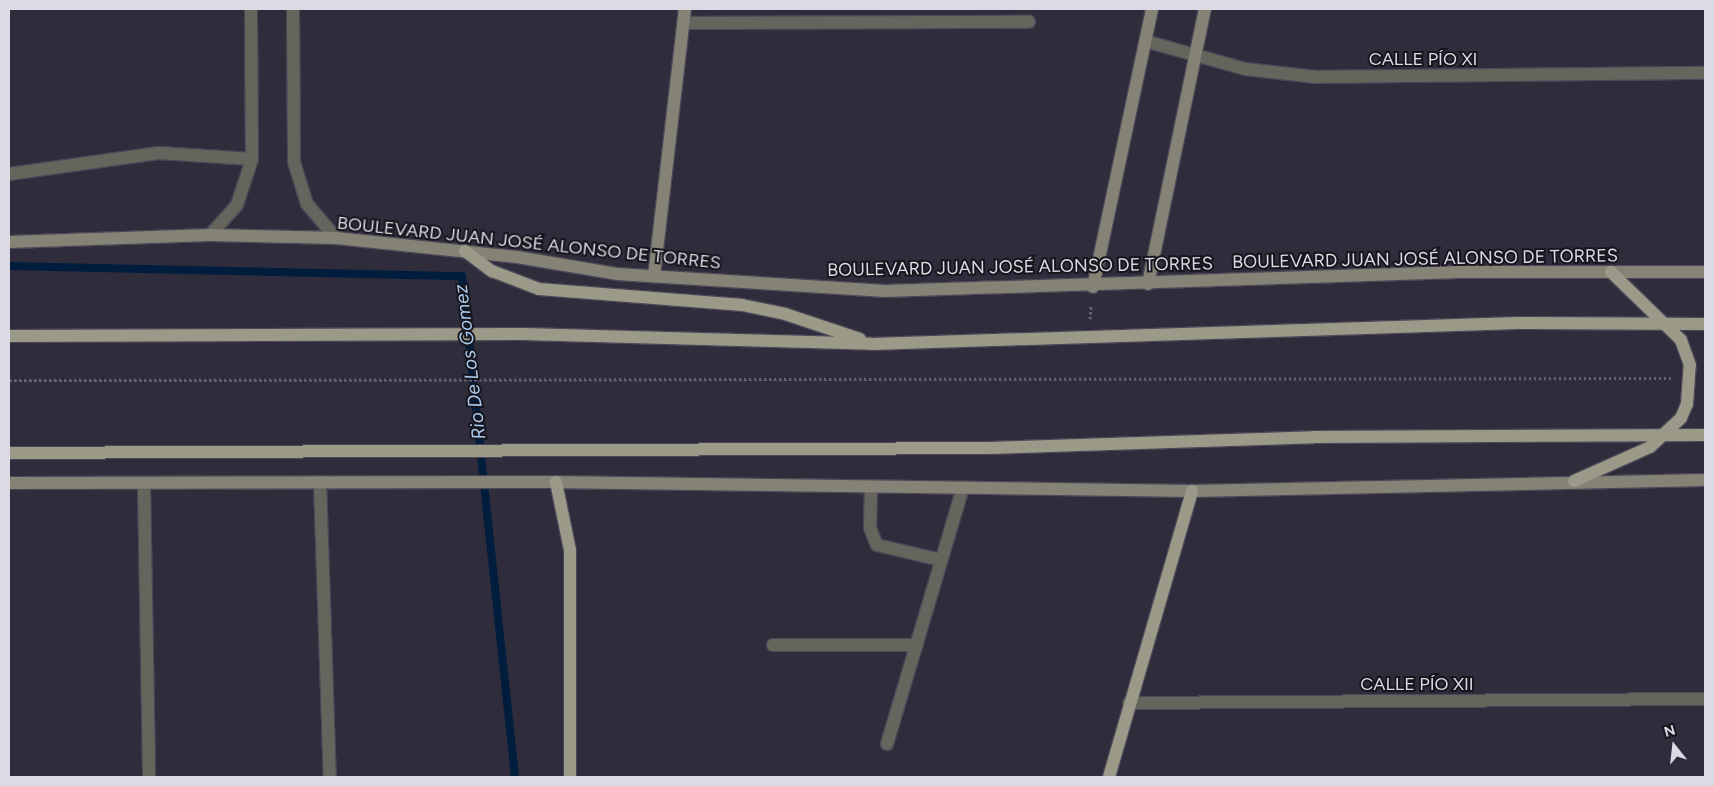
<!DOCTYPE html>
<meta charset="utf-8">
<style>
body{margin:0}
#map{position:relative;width:1714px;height:786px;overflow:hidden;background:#2f2c3c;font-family:Figtree,sans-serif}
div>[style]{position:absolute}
.stream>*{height:8px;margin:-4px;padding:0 4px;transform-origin:4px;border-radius:4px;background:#001d3e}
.path>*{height:3px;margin-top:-1.5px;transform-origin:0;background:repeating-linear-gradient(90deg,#666371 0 2.5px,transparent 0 5px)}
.roads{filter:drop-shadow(1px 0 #4b4857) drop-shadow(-1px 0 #4b4857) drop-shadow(0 1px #4b4857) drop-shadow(0 -1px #4b4857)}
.lane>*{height:12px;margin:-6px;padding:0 6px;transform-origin:6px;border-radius:6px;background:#65655d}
.street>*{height:12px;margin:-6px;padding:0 6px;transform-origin:6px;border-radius:6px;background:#65655d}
.secondary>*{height:12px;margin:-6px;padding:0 6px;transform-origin:6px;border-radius:6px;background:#848376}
.primary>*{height:12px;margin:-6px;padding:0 6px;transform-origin:6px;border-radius:6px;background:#9b9a89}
span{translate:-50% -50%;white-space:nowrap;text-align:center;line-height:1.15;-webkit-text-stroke:4px #17161d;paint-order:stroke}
.street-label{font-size:18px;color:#dcdae4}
.water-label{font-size:19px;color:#abcaef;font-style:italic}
.frame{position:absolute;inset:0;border:10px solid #dcdae4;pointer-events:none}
.north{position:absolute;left:1649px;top:721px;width:50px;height:50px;-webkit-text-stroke:4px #17161d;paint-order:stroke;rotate:344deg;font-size:14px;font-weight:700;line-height:20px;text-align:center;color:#dcdae4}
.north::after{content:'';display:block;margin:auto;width:18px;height:22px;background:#dcdae4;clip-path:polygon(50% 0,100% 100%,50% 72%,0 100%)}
</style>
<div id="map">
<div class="stream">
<div style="left:9px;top:266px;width:453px;rotate:1.3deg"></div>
<div style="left:462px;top:276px;width:504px;rotate:83.96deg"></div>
</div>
<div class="path">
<div style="left:1090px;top:319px;width:14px;rotate:-86deg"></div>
<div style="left:9px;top:380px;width:1662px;rotate:-0.07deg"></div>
</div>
<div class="roads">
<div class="lane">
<div style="left:9px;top:174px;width:151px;rotate:-8deg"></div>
<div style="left:159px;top:153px;width:93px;rotate:3.7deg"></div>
</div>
<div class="street">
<div style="left:293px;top:9px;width:153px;rotate:89.6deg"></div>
<div style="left:294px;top:162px;width:44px;rotate:72.8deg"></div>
<div style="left:307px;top:204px;width:45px;rotate:49.5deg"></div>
<div style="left:684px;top:23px;width:345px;rotate:-0.2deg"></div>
<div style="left:1145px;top:41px;width:104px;rotate:15.6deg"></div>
<div style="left:1245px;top:69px;width:71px;rotate:6.4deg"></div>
<div style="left:1316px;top:77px;width:389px;rotate:-0.6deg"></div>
<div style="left:210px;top:235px;width:40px;rotate:-48deg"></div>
<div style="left:237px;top:205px;width:48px;rotate:-71.9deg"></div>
<div style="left:252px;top:159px;width:150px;rotate:-90.4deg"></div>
<div style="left:320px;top:482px;width:295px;rotate:88.1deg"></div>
<div style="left:144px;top:484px;width:293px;rotate:89deg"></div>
<div style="left:871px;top:487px;width:41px;rotate:91.4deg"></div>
<div style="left:870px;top:528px;width:18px;rotate:68deg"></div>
<div style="left:877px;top:545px;width:66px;rotate:13.2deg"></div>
<div style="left:773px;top:645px;width:144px"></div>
<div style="left:1129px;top:703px;width:576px;rotate:-0.4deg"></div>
<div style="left:887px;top:744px;width:267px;rotate:-73.5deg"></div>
</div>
<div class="secondary">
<div style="left:9px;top:242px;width:201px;rotate:-2deg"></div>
<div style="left:210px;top:235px;width:126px;rotate:1.4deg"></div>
<div style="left:336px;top:238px;width:182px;rotate:6deg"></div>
<div style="left:517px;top:257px;width:101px;rotate:9.6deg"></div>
<div style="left:617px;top:274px;width:269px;rotate:3.6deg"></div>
<div style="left:885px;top:291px;width:574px;rotate:-1.9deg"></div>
<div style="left:1459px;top:272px;width:246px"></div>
<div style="left:654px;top:276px;width:269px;rotate:-83.4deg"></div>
<div style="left:1148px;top:284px;width:281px;rotate:-78.3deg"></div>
<div style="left:1093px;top:287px;width:284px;rotate:-78deg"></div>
<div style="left:9px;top:483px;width:541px;rotate:-0.11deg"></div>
<div style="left:550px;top:482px;width:642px;rotate:0.8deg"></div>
<div style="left:1192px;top:491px;width:513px;rotate:-1.23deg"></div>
</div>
<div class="primary">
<div style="left:465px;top:251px;width:34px;rotate:37deg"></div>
<div style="left:492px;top:271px;width:50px;rotate:21deg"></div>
<div style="left:539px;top:289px;width:204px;rotate:4.5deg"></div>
<div style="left:742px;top:305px;width:44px;rotate:11.8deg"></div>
<div style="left:785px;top:314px;width:79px;rotate:18.4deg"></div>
<div style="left:9px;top:336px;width:515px;rotate:-0.22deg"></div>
<div style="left:524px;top:334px;width:348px;rotate:1.6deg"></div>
<div style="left:872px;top:344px;width:646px;rotate:-1.86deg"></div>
<div style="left:1518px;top:323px;width:187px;rotate:0.3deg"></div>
<div style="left:9px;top:453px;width:980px;rotate:-0.29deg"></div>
<div style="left:989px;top:448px;width:325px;rotate:-1.9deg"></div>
<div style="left:1314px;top:437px;width:391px;rotate:-0.3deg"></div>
<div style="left:1574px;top:481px;width:83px;rotate:-24.1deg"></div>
<div style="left:1650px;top:447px;width:42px;rotate:-43.1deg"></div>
<div style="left:1681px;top:418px;width:15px;rotate:-67deg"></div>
<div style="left:1687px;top:404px;width:39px;rotate:-86deg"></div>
<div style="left:1690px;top:365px;width:27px;rotate:-110deg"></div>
<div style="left:1681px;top:340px;width:98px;rotate:-135.8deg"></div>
<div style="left:556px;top:482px;width:69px;rotate:78.4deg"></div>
<div style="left:570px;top:550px;width:227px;rotate:90deg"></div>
<div style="left:1109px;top:777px;width:298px;rotate:-73.8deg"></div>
</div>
</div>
<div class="street-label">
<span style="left:1423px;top:59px">CALLE PÍO XI</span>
<span style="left:529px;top:243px;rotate:6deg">BOULEVARD JUAN JOSÉ ALONSO DE TORRES</span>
<span style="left:1425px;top:259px;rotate:-1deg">BOULEVARD JUAN JOSÉ ALONSO DE TORRES</span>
<span style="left:1020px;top:267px;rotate:-1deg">BOULEVARD JUAN JOSÉ ALONSO DE TORRES</span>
<span style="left:1417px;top:684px">CALLE PÍO XII</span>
</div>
<div class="water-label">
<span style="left:470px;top:362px;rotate:-97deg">Rio De Los Gomez</span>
</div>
<div class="frame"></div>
<div class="north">N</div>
</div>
